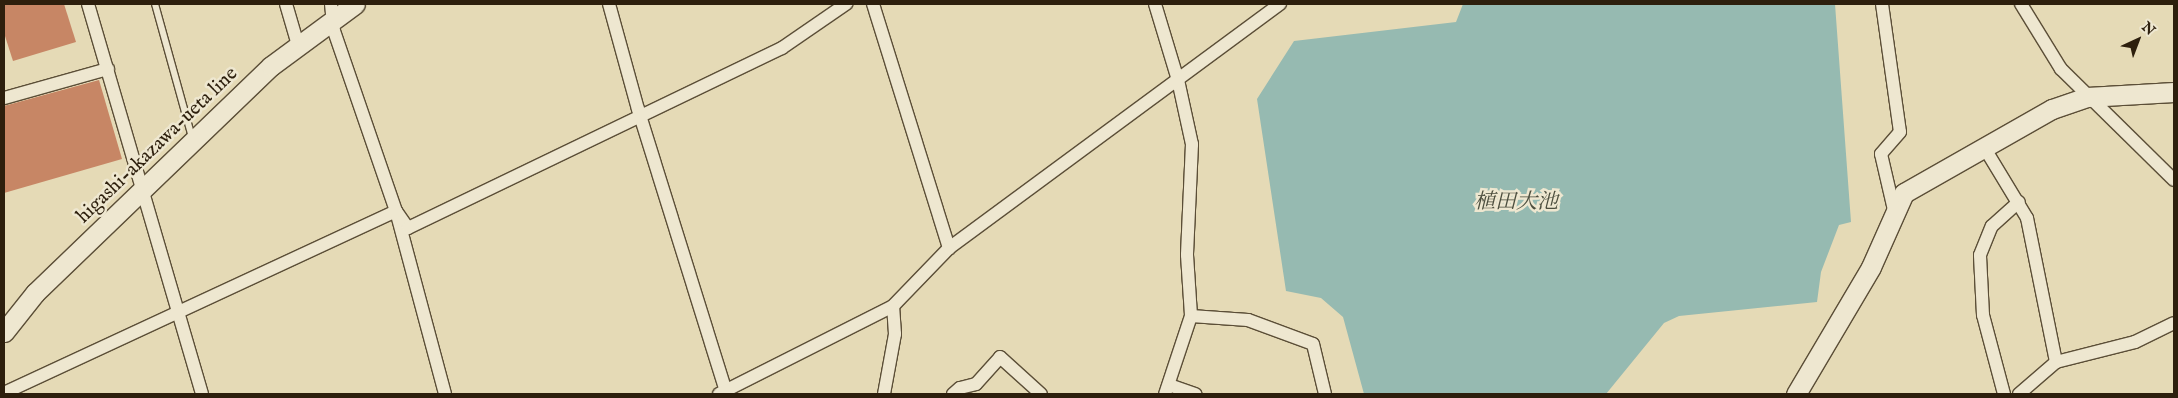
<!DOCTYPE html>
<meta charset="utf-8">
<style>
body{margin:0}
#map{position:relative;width:2178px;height:398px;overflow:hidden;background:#e5dab6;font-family:"IM FELL English","Noto Serif JP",serif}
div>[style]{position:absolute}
.water>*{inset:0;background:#96bab1}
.building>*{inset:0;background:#c78665}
.roads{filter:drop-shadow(1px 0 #5b4e37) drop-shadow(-1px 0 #5b4e37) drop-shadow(0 1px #5b4e37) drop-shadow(0 -1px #5b4e37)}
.lane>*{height:6px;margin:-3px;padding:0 3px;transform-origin:3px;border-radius:3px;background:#eee7d0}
.street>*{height:12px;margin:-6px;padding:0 6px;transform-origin:6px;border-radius:6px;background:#eee7d0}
.secondary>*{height:19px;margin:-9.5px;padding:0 9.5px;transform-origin:9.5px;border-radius:9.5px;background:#eee7d0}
span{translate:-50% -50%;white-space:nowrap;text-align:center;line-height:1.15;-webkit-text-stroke:5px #eee7d0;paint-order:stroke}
.street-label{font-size:20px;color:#2d1f0d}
.water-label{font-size:21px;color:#4c4e3e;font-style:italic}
.frame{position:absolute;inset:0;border:5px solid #2d1f0d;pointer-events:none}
.north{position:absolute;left:2113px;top:15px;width:50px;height:50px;-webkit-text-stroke:4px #eee7d0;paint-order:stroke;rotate:43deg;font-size:14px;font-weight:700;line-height:20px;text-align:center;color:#2d1f0d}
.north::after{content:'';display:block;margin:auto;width:18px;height:22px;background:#2d1f0d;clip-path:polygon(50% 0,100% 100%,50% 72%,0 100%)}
</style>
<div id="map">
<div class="water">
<div style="clip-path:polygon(1463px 4px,1835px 4px,1851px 222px,1839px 225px,1821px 272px,1817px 302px,1679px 316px,1664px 323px,1606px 394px,1364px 394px,1343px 317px,1321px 298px,1286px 291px,1257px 99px,1294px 41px,1456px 22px)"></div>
</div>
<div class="building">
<div style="clip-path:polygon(4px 4px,64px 4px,76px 42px,13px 61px,4px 33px)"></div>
<div style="clip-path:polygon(99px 80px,122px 159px,4px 193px,4px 106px)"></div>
</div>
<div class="roads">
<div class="lane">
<div style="left:155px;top:4px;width:138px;rotate:74.5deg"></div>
</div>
<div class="street">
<div style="left:88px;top:4px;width:406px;rotate:73.7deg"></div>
<div style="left:286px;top:4px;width:43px;rotate:73.7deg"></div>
<div style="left:331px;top:4px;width:27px;rotate:84deg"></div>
<div style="left:334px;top:31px;width:190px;rotate:71deg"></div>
<div style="left:396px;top:211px;width:189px;rotate:75deg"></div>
<div style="left:609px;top:4px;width:109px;rotate:74.6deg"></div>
<div style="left:638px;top:109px;width:299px;rotate:72.7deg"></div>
<div style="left:873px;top:4px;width:256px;rotate:72.7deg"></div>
<div style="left:1155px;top:4px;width:79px;rotate:73.2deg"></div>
<div style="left:1178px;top:80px;width:66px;rotate:77.7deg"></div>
<div style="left:1192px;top:144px;width:111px;rotate:92.6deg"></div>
<div style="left:1187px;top:255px;width:61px;rotate:86.2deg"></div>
<div style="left:1191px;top:316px;width:82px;rotate:108.4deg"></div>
<div style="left:1882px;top:4px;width:129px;rotate:82deg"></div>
<div style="left:1900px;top:132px;width:29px;rotate:131deg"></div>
<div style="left:1881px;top:154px;width:57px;rotate:76.9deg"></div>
<div style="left:2021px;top:4px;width:76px;rotate:58.4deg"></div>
<div style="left:2061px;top:69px;width:158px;rotate:44.5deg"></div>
<div style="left:4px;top:98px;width:108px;rotate:-15.6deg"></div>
<div style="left:1984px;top:147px;width:83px;rotate:58.8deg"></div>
<div style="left:2027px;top:218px;width:147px;rotate:78.6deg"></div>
<div style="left:396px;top:211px;width:21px;rotate:55deg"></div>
<div style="left:408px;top:228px;width:415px;rotate:-25.7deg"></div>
<div style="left:782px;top:48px;width:78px;rotate:-34.5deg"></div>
<div style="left:1191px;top:316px;width:57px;rotate:4deg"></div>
<div style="left:1248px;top:320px;width:69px;rotate:20.3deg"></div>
<div style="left:1313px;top:344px;width:51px;rotate:76.5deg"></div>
<div style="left:1169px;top:385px;width:28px;rotate:19deg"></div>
<div style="left:4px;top:393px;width:432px;rotate:-24.9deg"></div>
<div style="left:719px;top:394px;width:195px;rotate:-26.8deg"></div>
<div style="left:893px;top:306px;width:81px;rotate:-46deg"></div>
<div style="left:949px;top:248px;width:411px;rotate:-36.4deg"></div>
<div style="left:884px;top:394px;width:61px;rotate:-79.6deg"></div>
<div style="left:895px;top:334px;width:28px;rotate:-94deg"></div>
<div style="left:953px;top:394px;width:9px;rotate:-41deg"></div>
<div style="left:960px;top:388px;width:16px;rotate:-14deg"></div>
<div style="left:976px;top:384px;width:36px;rotate:-48deg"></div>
<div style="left:1000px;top:357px;width:55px;rotate:42.1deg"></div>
<div style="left:2004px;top:394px;width:82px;rotate:-104.9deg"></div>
<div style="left:1983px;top:315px;width:60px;rotate:-92.9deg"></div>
<div style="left:1980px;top:255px;width:31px;rotate:-68deg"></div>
<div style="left:1992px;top:226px;width:36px;rotate:-42deg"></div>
<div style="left:2019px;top:394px;width:49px;rotate:-40.9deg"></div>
<div style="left:2056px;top:362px;width:81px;rotate:-14.2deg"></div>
<div style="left:2135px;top:342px;width:43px;rotate:-26deg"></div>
</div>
<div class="secondary">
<div style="left:4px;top:332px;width:50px;rotate:-51.5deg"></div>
<div style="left:35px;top:293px;width:327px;rotate:-43.9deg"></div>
<div style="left:271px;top:66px;width:104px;rotate:-36.4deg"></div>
<div style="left:1796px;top:394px;width:147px;rotate:-59.4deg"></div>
<div style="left:1871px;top:267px;width:81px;rotate:-66deg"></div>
<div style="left:1904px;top:193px;width:170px;rotate:-29.6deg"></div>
<div style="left:2052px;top:109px;width:37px;rotate:-19deg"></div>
<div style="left:2087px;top:97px;width:87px;rotate:-3.3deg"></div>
</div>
</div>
<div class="street-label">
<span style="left:157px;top:145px;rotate:-44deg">higashi-akazawa-ueta line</span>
</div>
<div class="water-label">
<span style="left:1516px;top:203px">植田大池</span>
</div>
<div class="frame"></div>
<div class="north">N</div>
</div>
